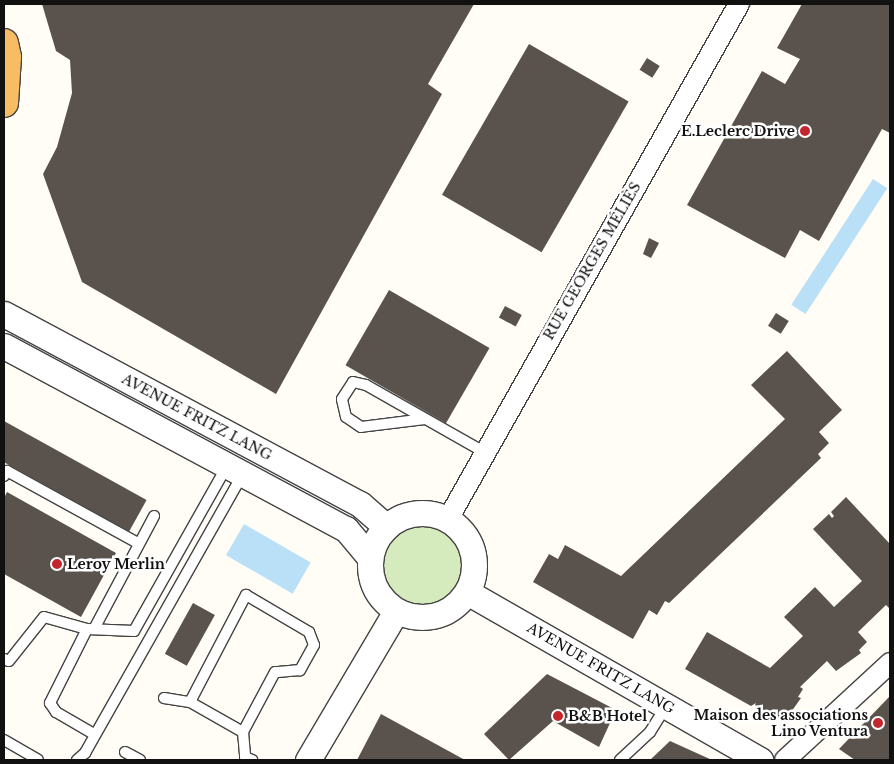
<!DOCTYPE html>
<meta charset="utf-8">
<style>
body{margin:0}
#map{position:relative;width:894px;height:764px;overflow:hidden;background:#fffdf5;font-family:"Libre Baskerville",serif}
div>[style]{position:absolute}
.green>*{inset:0;background:#d5ebbd}
.round{border-radius:50%}
.water>*{inset:0;background:#b9e0f7;transform-origin:0 0}
.building>*{inset:0;background:#5a524d;transform-origin:0 0}
.roads{filter:drop-shadow(1px 0 #444) drop-shadow(-1px 0 #444) drop-shadow(0 1px #444) drop-shadow(0 -1px #444)}
.service>*{height:10px;margin:-5px;padding:0 5px;transform-origin:5px;border-radius:5px;background:#fff}
.minor>*{height:20px;margin:-10px;padding:0 10px;transform-origin:10px;border-radius:10px;background:#fff}
.tertiary>*{height:25px;margin:-12.5px;padding:0 12.5px;transform-origin:12.5px;border-radius:12.5px;background:#fff}
.tertiary>.ring{margin:-12.5px;padding:0;box-sizing:content-box;background:none;border:25px solid #fff;border-radius:50%}
.trunk>*{height:28px;margin:-14px;padding:0 14px;transform-origin:14px;border-radius:14px;background:#f7bc64}
.dots>*{width:14px;height:14px;translate:-50% -50%;box-sizing:border-box;border:2px solid #fff;border-radius:50%}
span{translate:-50% -50%;white-space:nowrap;text-align:center;line-height:1.15;-webkit-text-stroke:5px #fff;paint-order:stroke}
.poi-label{font-size:14px;color:#111;font-weight:700}
.right{translate:-100% -50%;text-align:right}
.left{translate:0 -50%;text-align:left}
.street-label{font-size:14px;color:#111}
.frame{position:absolute;inset:0;border:5px solid #111;pointer-events:none}
</style>
<div id="map">
<div class="green">
<div class="round" style="left:378px;top:518px;width:88px;height:88px"></div>
</div>
<div class="water">
<div style="left:873px;top:179px;width:17px;height:150px;rotate:33deg"></div>
<div style="left:244px;top:524px;width:77px;height:36px;rotate:30deg"></div>
</div>
<div class="building">
<div style="clip-path:polygon(42px 4px,474px 4px,428px 84px,442px 94px,276px 394px,82px 282px,43px 174px,57px 147px,72px 93px,70px 60px,56px 51px)"></div>
<div style="clip-path:polygon(802px 4px,890px 4px,890px 133px,882px 129px,819px 241px,800px 230px,785px 258px,687px 205px,762px 71px,785px 84px,800px 59px,777px 48px)"></div>
<div style="left:529px;top:44px;width:115px;height:174px;rotate:30deg"></div>
<div style="left:647px;top:58px;width:15px;height:14px;rotate:32deg"></div>
<div style="clip-path:polygon(649px 238px,659px 243px,651px 258px,643px 254px)"></div>
<div style="left:389px;top:290px;width:116px;height:87px;rotate:30deg"></div>
<div style="left:505px;top:306px;width:19px;height:13px;rotate:28deg"></div>
<div style="left:776px;top:313px;width:15px;height:15px;rotate:32deg"></div>
<div style="clip-path:polygon(787px 351px,842px 410px,819px 432px,829px 443px,818px 454px,821px 458px,669px 603px,665px 601px,657px 615px,649px 610px,633px 639px,533px 582px,549px 554px,558px 559px,565px 545px,621px 576px,785px 419px,751px 385px)"></div>
<div style="left:4px;top:421px;width:163px;height:36px;rotate:29deg"></div>
<div style="clip-path:polygon(7px 492px,116px 553px,81px 617px,4px 574px,4px 498px)"></div>
<div style="clip-path:polygon(846px 497px,890px 544px,890px 609px,886px 605px,858px 632px,867px 642px,859px 650px,861px 653px,836px 671px,827px 661px,800px 687px,803px 689px,798px 697px,801px 698px,784px 722px,755px 705px,756px 703px,751px 706px,685px 669px,707px 632px,770px 668px,803px 636px,784px 617px,815px 587px,834px 607px,862px 581px,813px 529px,829px 514px,832px 518px,834px 516px,831px 512px)"></div>
<div style="left:193px;top:603px;width:25px;height:58px;rotate:29deg"></div>
<div style="clip-path:polygon(547px 674px,616px 710px,599px 747px,553px 721px,509px 760px,484px 734px)"></div>
<div style="clip-path:polygon(890px 696px,890px 760px,855px 760px,839px 749px)"></div>
<div style="clip-path:polygon(381px 714px,465px 760px,357px 760px)"></div>
<div style="clip-path:polygon(670px 741px,712px 760px,650px 760px)"></div>
</div>
<div class="roads">
<div class="service">
<div style="left:425px;top:419px;width:64px;rotate:172.9deg"></div>
<div style="left:361px;top:427px;width:18px;rotate:-146deg"></div>
<div style="left:346px;top:417px;width:18px;rotate:-103deg"></div>
<div style="left:342px;top:399px;width:20px;rotate:-57deg"></div>
<div style="left:353px;top:382px;width:13px;rotate:13deg"></div>
<div style="left:366px;top:385px;width:136px;rotate:29.6deg"></div>
<div style="left:4px;top:476px;width:6px;rotate:-59deg"></div>
<div style="left:7px;top:471px;width:149px;rotate:28.8deg"></div>
<div style="left:87px;top:629px;width:83px;rotate:116.6deg"></div>
<div style="left:50px;top:703px;width:11px;rotate:56deg"></div>
<div style="left:56px;top:712px;width:44px;rotate:30.1deg"></div>
<div style="left:94px;top:629px;width:128px;rotate:-62deg"></div>
<div style="left:4px;top:659px;width:5px;rotate:22deg"></div>
<div style="left:9px;top:661px;width:56px;rotate:-51.5deg"></div>
<div style="left:44px;top:617px;width:45px;rotate:15.6deg"></div>
<div style="left:87px;top:629px;width:47px;rotate:2.4deg"></div>
<div style="left:134px;top:631px;width:189px;rotate:-60.6deg"></div>
<div style="left:164px;top:698px;width:26px;rotate:9deg"></div>
<div style="left:190px;top:702px;width:61px;rotate:29.5deg"></div>
<div style="left:243px;top:732px;width:25px;rotate:85deg"></div>
<div style="left:245px;top:757px;width:8px;rotate:23deg"></div>
<div style="left:190px;top:702px;width:121px;rotate:-62.4deg"></div>
<div style="left:246px;top:595px;width:73px;rotate:30.4deg"></div>
<div style="left:309px;top:632px;width:14px;rotate:69deg"></div>
<div style="left:314px;top:645px;width:29px;rotate:119deg"></div>
<div style="left:300px;top:670px;width:25px;rotate:175deg"></div>
<div style="left:275px;top:672px;width:68px;rotate:118.1deg"></div>
<div style="left:4px;top:740px;width:39px;rotate:30deg"></div>
<div style="left:125px;top:752px;width:17px;rotate:28deg"></div>
<div style="left:77px;top:760px;width:11px;rotate:-41deg"></div>
<div style="left:85px;top:753px;width:321px;rotate:-60.5deg"></div>
<div style="left:620px;top:760px;width:41px;rotate:-43deg"></div>
<div style="left:650px;top:732px;width:31px;rotate:-58deg"></div>
</div>
<div class="minor">
<div style="left:448px;top:519px;width:592px;rotate:-60.53deg"></div>
<div style="left:785px;top:760px;width:143px;rotate:-42.7deg"></div>
</div>
<div class="tertiary">
<div style="left:4px;top:314px;width:404px;rotate:28.1deg"></div>
<div style="left:360px;top:504px;width:35px;rotate:41deg"></div>
<div style="left:4px;top:346px;width:388px;rotate:28.2deg"></div>
<div style="left:346px;top:529px;width:38px;rotate:50deg"></div>
<div class="ring" style="left:370px;top:513px;width:79px;height:79px"></div>
<div style="left:467px;top:592px;width:338px;rotate:29.8deg"></div>
<div style="left:308px;top:760px;width:173px;rotate:-59.4deg"></div>
</div>
<div class="trunk">
<div style="left:4px;top:43px;width:14px;rotate:78deg"></div>
<div style="left:7px;top:57px;width:46px;rotate:93.7deg"></div>
</div>
</div>
<div class="dots">
<div style="left:805px;top:131px;background:#c4262e"></div>
<div style="left:57px;top:564px;background:#c4262e"></div>
<div style="left:558px;top:716px;background:#c4262e"></div>
<div style="left:878px;top:723px;background:#c4262e"></div>
</div>
<div class="poi-label">
<span class="right" style="left:795px;top:131px">E.Leclerc Drive</span>
<span class="left" style="left:67px;top:564px">Leroy Merlin</span>
<span class="right" style="left:868px;top:723px">Maison des associations<br>Lino Ventura</span>
<span class="left" style="left:568px;top:716px">B&amp;B Hotel</span>
</div>
<div class="street-label">
<span style="left:592px;top:261px;rotate:-60deg">RUE GEORGES MÉLIÈS</span>
<span style="left:197px;top:417px;rotate:28deg">AVENUE FRITZ LANG</span>
<span style="left:601px;top:668px;rotate:30deg">AVENUE FRITZ LANG</span>
</div>
<div class="frame"></div>
</div>
